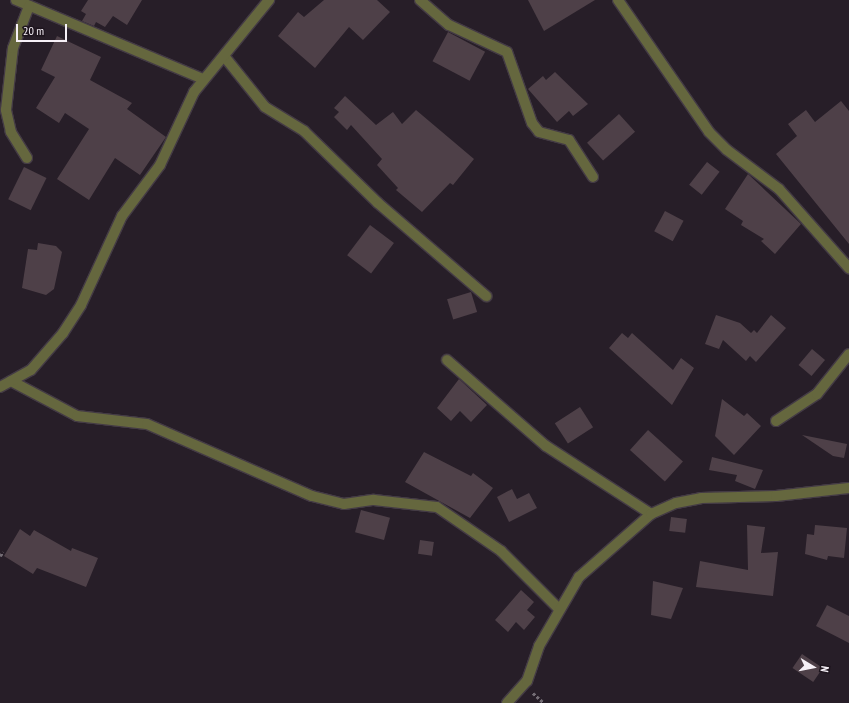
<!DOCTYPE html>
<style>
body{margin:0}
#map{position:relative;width:849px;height:703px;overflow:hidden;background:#271e28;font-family:"PT Sans Narrow",sans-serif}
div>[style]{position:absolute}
.building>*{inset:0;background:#4e4048;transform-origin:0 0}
.path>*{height:2.5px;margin-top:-1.25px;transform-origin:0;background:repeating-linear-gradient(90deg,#746d75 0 3px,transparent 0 5px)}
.roads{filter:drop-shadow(1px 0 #443b45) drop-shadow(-1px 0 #443b45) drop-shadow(0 1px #443b45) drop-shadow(0 -1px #443b45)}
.minor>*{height:10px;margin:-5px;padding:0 5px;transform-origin:5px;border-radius:5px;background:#65673e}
span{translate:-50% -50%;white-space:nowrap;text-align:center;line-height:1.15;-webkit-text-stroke:4px #1e151e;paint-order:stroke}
.north{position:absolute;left:793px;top:647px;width:40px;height:40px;-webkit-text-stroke:3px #1e151e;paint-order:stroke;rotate:100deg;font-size:11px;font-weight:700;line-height:16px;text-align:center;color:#f6f0f7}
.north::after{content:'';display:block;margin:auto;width:14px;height:18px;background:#f6f0f7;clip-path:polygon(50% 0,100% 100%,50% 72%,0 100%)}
.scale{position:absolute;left:16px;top:24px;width:51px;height:18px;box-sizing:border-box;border:2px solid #f6f0f7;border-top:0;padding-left:5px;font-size:12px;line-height:14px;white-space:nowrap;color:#f6f0f7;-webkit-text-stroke:3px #1e151e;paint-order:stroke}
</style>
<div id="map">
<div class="building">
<div style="clip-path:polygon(88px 0,142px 0,127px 25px,113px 16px,105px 27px,96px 22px,94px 26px,82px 21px,86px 14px,81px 11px)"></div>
<div style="clip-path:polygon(324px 0,377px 0,390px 12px,363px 40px,349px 27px,315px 68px,278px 36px,298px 12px,304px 17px)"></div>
<div style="clip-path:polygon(528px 0,595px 0,544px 31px)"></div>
<div style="left:448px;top:32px;width:42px;height:33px;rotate:28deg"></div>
<div style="clip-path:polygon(57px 36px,101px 57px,90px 80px,132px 103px,127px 109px,166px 137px,140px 175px,115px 158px,89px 200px,57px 179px,89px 129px,65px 113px,59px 123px,36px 108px,55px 77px,41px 70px)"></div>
<div style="clip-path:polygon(555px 72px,588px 104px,573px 116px,569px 111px,557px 122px,528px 89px,543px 76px,546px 80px)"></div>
<div style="clip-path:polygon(345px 96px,376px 125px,393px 112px,402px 124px,416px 110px,474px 159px,453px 185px,450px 183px,422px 212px,396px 190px,398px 188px,377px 165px,382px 159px,351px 125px,347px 130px,334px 117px,339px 112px,334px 108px)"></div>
<div style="clip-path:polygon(841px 101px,849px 111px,849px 244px,776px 154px,797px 136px,788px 124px,806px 110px,815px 122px)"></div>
<div style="left:619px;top:114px;width:24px;height:43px;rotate:48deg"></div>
<div style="left:707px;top:162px;width:16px;height:29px;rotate:38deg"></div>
<div style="left:24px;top:167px;width:25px;height:36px;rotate:26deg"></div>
<div style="clip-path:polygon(748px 174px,801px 224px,775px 254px,761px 241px,764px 239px,741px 225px,743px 221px,725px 209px)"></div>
<div style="left:665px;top:211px;width:21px;height:23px;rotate:28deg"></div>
<div style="left:370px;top:225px;width:30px;height:38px;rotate:37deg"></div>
<div style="clip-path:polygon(38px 243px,56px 246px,62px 252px,54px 289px,46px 295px,22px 288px,28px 249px,37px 250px)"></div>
<div style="left:471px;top:292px;width:21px;height:25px;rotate:73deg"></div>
<div style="clip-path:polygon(716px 315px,740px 323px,751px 333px,754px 330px,757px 333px,771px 315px,786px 328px,756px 362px,750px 356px,746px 361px,723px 340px,719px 349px,705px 344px)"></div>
<div style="clip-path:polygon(622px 333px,628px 338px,632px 333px,673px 370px,681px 358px,694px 368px,672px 405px,609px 348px)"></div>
<div style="left:812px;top:349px;width:17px;height:21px;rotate:40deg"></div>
<div style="clip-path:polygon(459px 379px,487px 405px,471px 422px,460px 411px,451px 421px,437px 408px)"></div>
<div style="clip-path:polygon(722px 399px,744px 416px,747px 413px,761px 426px,734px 455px,715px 436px)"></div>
<div style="left:580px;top:407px;width:24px;height:30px;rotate:57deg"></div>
<div style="left:648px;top:430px;width:47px;height:27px;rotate:42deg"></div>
<div style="clip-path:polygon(802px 435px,847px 444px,844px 458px,833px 456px)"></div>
<div style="clip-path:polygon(424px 452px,471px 476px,473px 473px,493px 488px,470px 518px,405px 482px)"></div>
<div style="clip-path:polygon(712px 457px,763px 470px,755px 489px,735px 481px,737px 475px,709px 470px)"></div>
<div style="clip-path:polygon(512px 489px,517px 499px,529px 493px,537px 508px,509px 522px,497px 497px)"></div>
<div style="left:361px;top:510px;width:30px;height:23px;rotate:15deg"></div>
<div style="left:671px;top:517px;width:16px;height:14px;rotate:7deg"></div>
<div style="clip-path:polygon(747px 525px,765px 527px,761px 553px,778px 552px,773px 596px,696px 587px,700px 561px,748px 570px)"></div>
<div style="clip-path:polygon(815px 525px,847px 528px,844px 558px,828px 556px,827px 560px,805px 554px,807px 534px,814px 535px)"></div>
<div style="clip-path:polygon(20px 529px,30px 536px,34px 530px,71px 551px,72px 548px,98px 558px,86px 587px,37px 568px,33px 574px,4px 556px)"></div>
<div style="left:420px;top:540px;width:14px;height:14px;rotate:8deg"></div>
<div style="clip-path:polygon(653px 581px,683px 588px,671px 619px,651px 615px)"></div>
<div style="clip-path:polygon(521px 590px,534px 602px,527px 610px,535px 617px,524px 630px,516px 622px,508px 632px,495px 620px)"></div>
<div style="clip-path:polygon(827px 605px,849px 616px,849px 643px,816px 626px)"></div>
<div style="left:802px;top:654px;width:25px;height:17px;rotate:34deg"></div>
</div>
<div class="path">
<div style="left:0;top:556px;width:5px;rotate:-53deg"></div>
<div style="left:533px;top:693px;width:15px;rotate:42deg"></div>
</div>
<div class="roads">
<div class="minor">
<div style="left:16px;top:0;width:203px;rotate:22.9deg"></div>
<div style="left:420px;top:0;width:38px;rotate:41deg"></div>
<div style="left:449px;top:25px;width:64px;rotate:25deg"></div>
<div style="left:507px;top:52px;width:75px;rotate:70.6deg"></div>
<div style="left:532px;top:123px;width:11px;rotate:52deg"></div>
<div style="left:539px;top:132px;width:31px;rotate:15deg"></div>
<div style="left:569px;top:140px;width:44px;rotate:57deg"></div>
<div style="left:618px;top:0;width:160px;rotate:55.4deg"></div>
<div style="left:709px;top:132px;width:25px;rotate:45deg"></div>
<div style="left:727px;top:150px;width:65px;rotate:36.9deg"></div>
<div style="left:779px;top:189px;width:106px;rotate:48.5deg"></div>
<div style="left:224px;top:56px;width:65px;rotate:51.2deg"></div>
<div style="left:265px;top:107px;width:46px;rotate:31.6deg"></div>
<div style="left:304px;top:131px;width:103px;rotate:44.2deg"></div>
<div style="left:378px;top:203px;width:143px;rotate:40.7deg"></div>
<div style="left:27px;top:158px;width:31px;rotate:-122deg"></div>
<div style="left:11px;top:132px;width:23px;rotate:-103deg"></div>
<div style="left:6px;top:110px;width:62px;rotate:-83.6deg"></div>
<div style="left:13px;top:48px;width:45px;rotate:-69.1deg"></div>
<div style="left:447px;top:360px;width:131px;rotate:41deg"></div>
<div style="left:546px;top:446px;width:125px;rotate:32.9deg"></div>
<div style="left:11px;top:381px;width:75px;rotate:27.9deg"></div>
<div style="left:77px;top:416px;width:70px;rotate:6.5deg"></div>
<div style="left:147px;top:424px;width:180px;rotate:23.6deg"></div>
<div style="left:312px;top:496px;width:33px;rotate:14deg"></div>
<div style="left:344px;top:504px;width:30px;rotate:-8deg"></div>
<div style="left:374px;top:500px;width:63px;rotate:6.3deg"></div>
<div style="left:437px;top:507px;width:78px;rotate:34.5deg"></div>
<div style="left:501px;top:551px;width:81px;rotate:45deg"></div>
<div style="left:0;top:387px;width:35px;rotate:-29deg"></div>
<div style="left:31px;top:370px;width:49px;rotate:-49.1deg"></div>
<div style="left:63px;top:333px;width:33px;rotate:-57deg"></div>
<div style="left:81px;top:305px;width:98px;rotate:-65.3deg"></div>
<div style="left:122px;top:216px;width:64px;rotate:-53.3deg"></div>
<div style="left:160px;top:165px;width:81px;rotate:-65deg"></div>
<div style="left:194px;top:92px;width:119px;rotate:-50.8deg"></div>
<div style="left:776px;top:421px;width:49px;rotate:-33.4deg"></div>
<div style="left:817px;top:394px;width:51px;rotate:-51.3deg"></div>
<div style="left:507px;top:703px;width:30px;rotate:-48deg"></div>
<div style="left:527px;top:681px;width:37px;rotate:-71deg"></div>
<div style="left:539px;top:646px;width:80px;rotate:-59.9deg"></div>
<div style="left:579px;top:577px;width:96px;rotate:-41.2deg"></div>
<div style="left:651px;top:514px;width:27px;rotate:-24deg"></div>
<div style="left:676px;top:503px;width:25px;rotate:-11deg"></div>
<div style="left:701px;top:498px;width:75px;rotate:-1.5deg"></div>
<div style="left:776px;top:496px;width:73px;rotate:-6.3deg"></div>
</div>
</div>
<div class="north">N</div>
<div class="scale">20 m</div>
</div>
